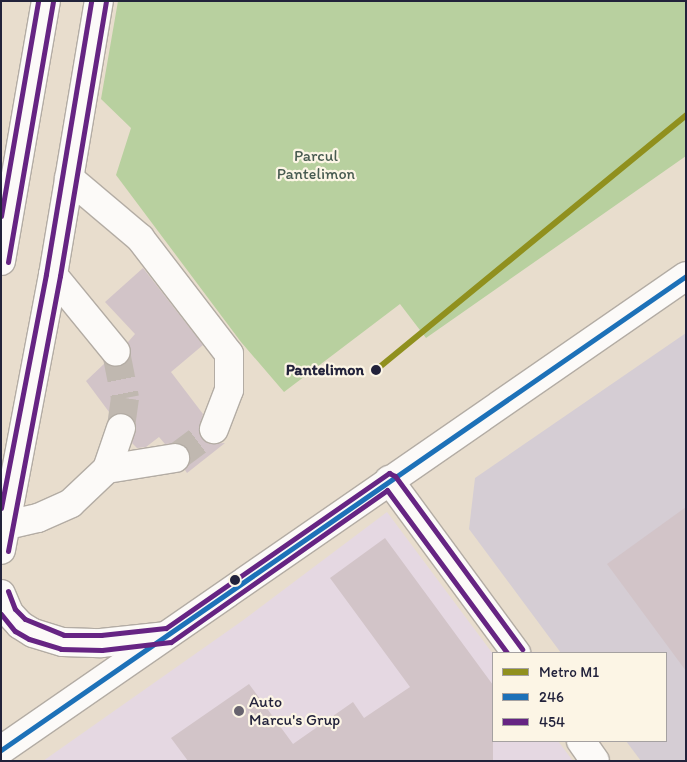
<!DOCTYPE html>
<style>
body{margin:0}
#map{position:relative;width:687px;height:762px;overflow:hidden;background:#e8ddcd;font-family:Itim,sans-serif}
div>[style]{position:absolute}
.built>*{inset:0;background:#e5d8e2}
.industrial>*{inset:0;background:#d5cdd4}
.green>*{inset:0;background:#b8d09f}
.building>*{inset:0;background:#d2c4c8}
.minor-tunnel>*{height:28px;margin-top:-14px;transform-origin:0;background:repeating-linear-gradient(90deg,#c0b8b0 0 28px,transparent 0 42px)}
.roads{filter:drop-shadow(1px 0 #b3aca4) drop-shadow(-1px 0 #b3aca4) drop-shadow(0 1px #b3aca4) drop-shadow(0 -1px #b3aca4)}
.minor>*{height:28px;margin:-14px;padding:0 14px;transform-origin:14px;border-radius:14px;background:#fcfaf8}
.major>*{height:28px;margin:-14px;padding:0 14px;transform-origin:14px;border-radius:14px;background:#fcfaf8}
.bus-1>*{height:5px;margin:-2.5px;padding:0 2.5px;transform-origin:2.5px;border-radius:2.5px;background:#1d71b8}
.bus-2>*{height:5px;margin:-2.5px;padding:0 2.5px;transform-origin:2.5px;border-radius:2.5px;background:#662483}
.bus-3>*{height:5px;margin:-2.5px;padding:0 2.5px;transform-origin:2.5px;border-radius:2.5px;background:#662483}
.metro-1>*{height:6px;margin:-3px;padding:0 3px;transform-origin:3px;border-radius:3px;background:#90901e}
.dots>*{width:14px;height:14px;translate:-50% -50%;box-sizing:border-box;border:2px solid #fcf5e5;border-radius:50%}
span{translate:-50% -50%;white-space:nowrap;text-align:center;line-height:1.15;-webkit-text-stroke:4.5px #fcf5e5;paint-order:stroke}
.park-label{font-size:16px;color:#485b51}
.stop-label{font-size:16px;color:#22223b;font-weight:700}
.right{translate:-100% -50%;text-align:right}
.poi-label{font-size:16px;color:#22223b}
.left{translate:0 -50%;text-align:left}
.frame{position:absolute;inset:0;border:2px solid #22223b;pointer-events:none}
.legend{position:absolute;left:492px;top:652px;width:175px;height:90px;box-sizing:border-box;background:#fcf5e5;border:1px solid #a5a1a1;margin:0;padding:6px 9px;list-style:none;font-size:15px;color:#22223b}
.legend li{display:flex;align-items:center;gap:10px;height:25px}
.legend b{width:25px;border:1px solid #a5a1a1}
</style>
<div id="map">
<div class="built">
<div style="clip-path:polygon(387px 512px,493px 654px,493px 741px,558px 741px,573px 761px,43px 761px,242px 621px)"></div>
</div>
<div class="industrial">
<div style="clip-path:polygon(686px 333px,686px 761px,641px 761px,626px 741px,666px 741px,666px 653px,561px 653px,469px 529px,475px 478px)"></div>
</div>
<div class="green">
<div style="clip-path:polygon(118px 1px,686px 1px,686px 156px,426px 338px,400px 304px,284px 392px,241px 342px,116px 175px,131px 128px,101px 99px)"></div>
</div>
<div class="building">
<div style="clip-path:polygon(143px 268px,203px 345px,171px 372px,203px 414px,199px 431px,202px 438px,209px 444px,225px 443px,187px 473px,185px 470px,190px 456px,187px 448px,180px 443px,165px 444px,159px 437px,146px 447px,137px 448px,132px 443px,136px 425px,133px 418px,126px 413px,112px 416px,86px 381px,105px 363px,119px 367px,130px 358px,128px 342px,135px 334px,105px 302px)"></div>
<div style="clip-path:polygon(686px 507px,686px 671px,607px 564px)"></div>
<div style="clip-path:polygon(385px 538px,493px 685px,493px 761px,188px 761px,171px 738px,249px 684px,293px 744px,353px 702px,364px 718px,410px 687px,330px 578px)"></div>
</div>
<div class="minor-tunnel">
<div style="left:116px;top:352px;width:47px;rotate:78.9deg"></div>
<div style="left:125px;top:398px;width:30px;rotate:98deg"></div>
<div style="left:175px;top:458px;width:49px;rotate:-36.6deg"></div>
</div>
<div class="roads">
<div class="minor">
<div style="left:69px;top:178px;width:93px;rotate:40.2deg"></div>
<div style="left:140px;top:238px;width:146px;rotate:52.5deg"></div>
<div style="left:229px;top:354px;width:36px;rotate:90deg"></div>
<div style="left:229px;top:390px;width:42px;rotate:111deg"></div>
<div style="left:53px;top:275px;width:99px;rotate:50.7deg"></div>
<div style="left:107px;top:469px;width:69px;rotate:-9.2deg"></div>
<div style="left:389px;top:480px;width:215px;rotate:53.7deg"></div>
<div style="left:7px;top:525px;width:32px;rotate:-13deg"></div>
<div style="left:38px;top:518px;width:36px;rotate:-24deg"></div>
<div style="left:71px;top:503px;width:50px;rotate:-43.4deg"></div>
<div style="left:107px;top:469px;width:43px;rotate:-71.1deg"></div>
<div style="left:581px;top:741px;width:24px;rotate:55deg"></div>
</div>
<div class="major">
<div style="left:1px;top:261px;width:264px;rotate:-80.2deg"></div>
<div style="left:1px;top:550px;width:280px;rotate:-79.3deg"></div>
<div style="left:53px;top:275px;width:278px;rotate:-80.5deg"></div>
<div style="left:1px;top:594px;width:21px;rotate:67deg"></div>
<div style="left:9px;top:613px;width:16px;rotate:47deg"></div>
<div style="left:20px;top:625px;width:15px;rotate:32deg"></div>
<div style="left:33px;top:633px;width:31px;rotate:17deg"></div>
<div style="left:63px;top:642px;width:38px;rotate:2deg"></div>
<div style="left:101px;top:643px;width:64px;rotate:-6.2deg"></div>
<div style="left:1px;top:750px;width:833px;rotate:-34.68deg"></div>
</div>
</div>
<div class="bus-1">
<div style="left:1px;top:750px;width:833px;rotate:-34.68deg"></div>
</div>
<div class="bus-2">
<div style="left:8px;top:262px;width:264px;rotate:-80.2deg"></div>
<div style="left:8px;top:551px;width:280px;rotate:-79.3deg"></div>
<div style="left:60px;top:276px;width:278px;rotate:-80.5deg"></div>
<div style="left:1px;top:614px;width:22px;rotate:51deg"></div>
<div style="left:15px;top:631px;width:16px;rotate:30deg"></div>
<div style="left:29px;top:639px;width:34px;rotate:17deg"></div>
<div style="left:61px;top:649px;width:41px;rotate:1.4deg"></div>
<div style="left:102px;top:650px;width:69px;rotate:-6.6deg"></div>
<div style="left:171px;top:642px;width:264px;rotate:-35.1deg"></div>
<div style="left:387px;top:490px;width:202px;rotate:53.6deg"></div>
</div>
<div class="bus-3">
<div style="left:1px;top:216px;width:218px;rotate:-80.2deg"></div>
<div style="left:1px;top:508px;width:238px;rotate:-79.1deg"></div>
<div style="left:46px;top:274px;width:277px;rotate:-80.6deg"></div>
<div style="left:8px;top:591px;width:19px;rotate:69deg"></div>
<div style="left:15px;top:609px;width:14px;rotate:45deg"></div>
<div style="left:25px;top:619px;width:42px;rotate:22.3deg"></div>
<div style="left:64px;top:635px;width:37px"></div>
<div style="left:101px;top:635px;width:65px;rotate:-6.1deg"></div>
<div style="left:166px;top:628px;width:272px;rotate:-34.8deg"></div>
<div style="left:389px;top:473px;width:7px;rotate:27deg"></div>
<div style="left:395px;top:476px;width:215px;rotate:53.7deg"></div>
</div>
<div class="metro-1">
<div style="left:376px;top:370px;width:401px;rotate:-39.4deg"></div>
</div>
<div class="dots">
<div style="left:376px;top:370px;background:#22223b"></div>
<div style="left:235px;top:580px;background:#22223b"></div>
<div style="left:239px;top:711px;background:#67636e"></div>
</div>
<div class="park-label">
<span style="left:316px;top:165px">Parcul<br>Pantelimon</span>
</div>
<div class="stop-label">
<span class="right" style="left:364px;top:370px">Pantelimon</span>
</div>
<div class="poi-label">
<span class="left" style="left:249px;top:711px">Auto<br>Marcu's Grup</span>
</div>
<div class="frame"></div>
<ul class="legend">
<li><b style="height:6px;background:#90901e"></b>Metro M1</li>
<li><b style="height:6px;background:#1d71b8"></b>246</li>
<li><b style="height:6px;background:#662483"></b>454</li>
</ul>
</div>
